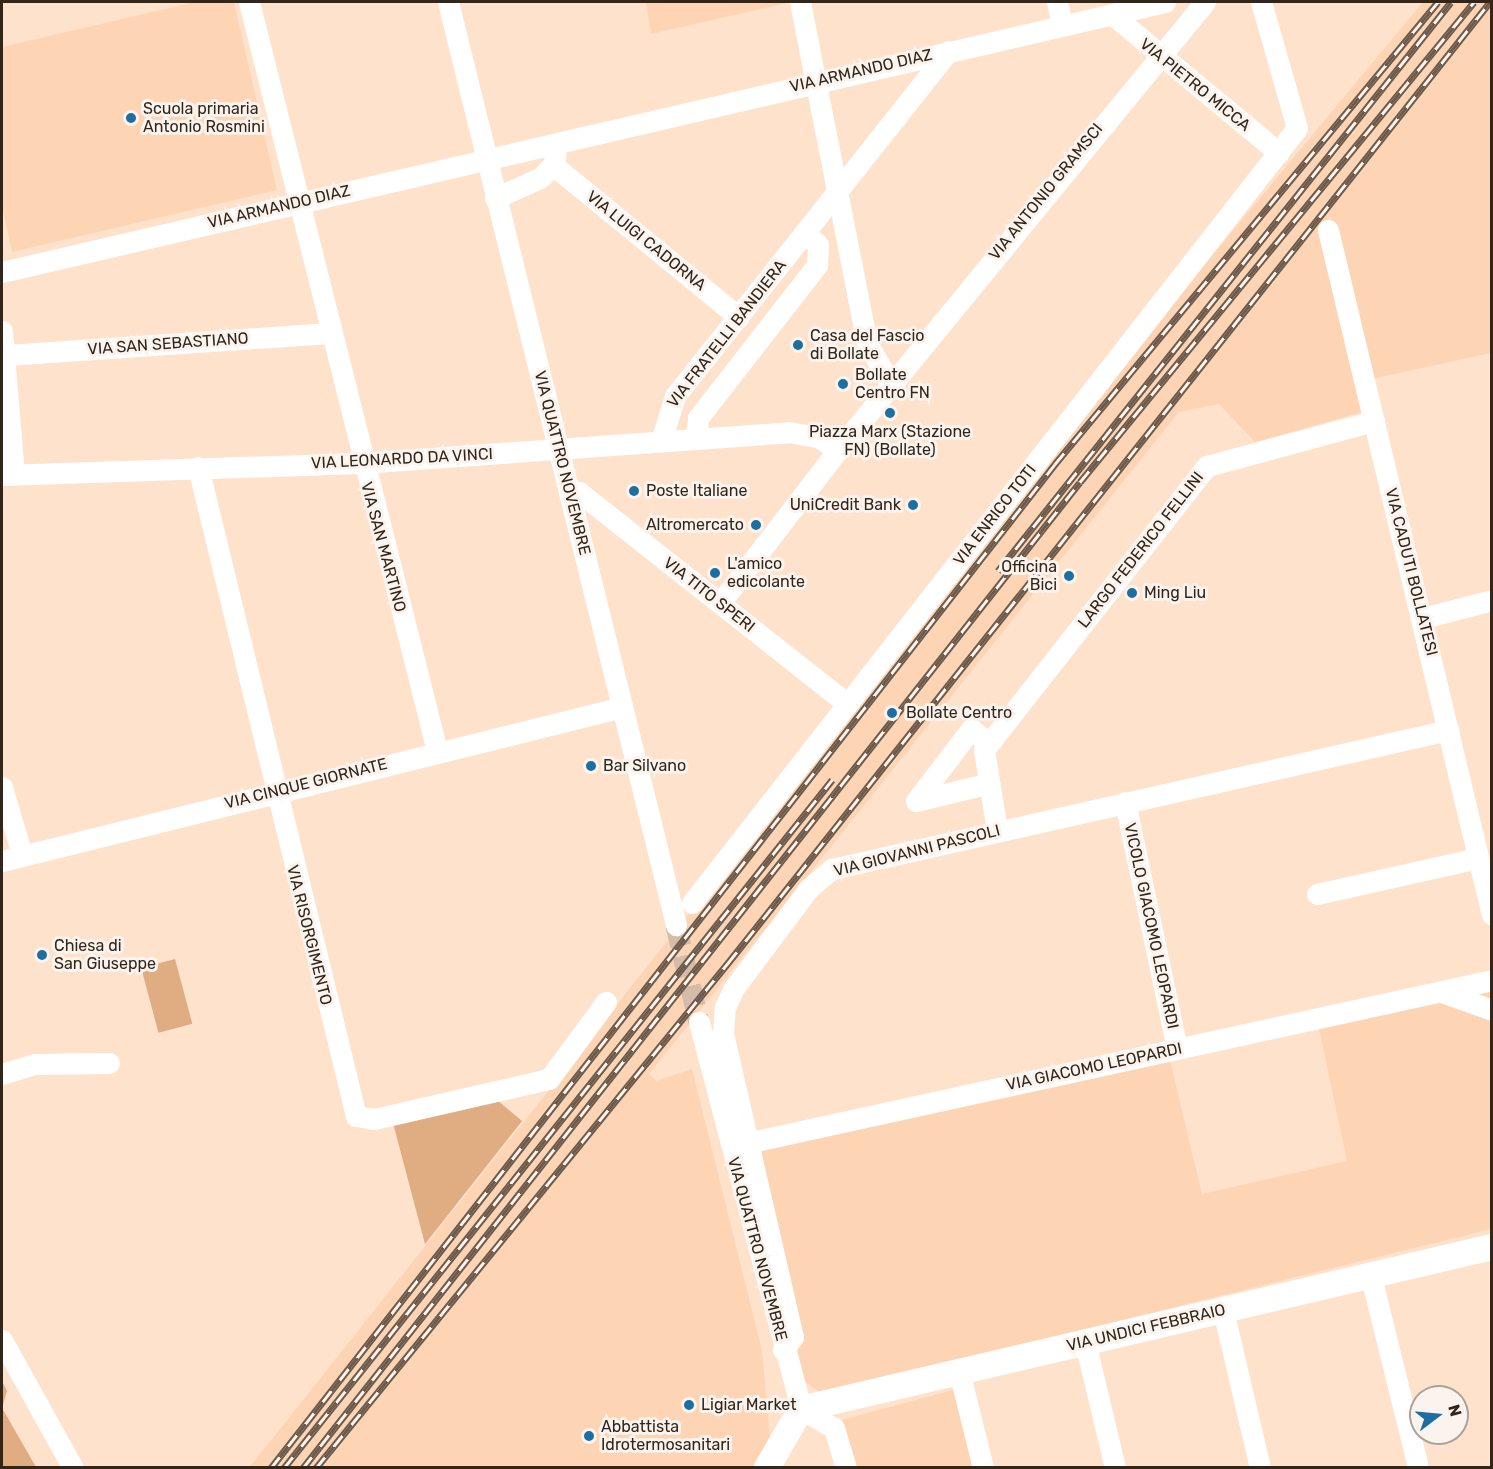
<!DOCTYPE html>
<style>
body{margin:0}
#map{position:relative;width:1493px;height:1469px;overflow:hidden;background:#fee2cc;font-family:Rubik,sans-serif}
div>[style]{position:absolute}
.built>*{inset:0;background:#fed5b4}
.green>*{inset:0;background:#e0ac82;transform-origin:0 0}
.minor-tunnel>*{height:21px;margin-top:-10.5px;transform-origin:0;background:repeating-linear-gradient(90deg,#d5bca9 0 21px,transparent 0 31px)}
.minor>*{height:21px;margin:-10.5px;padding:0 10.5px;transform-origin:10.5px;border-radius:10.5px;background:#fff}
.tertiary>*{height:26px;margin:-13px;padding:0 13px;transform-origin:13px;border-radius:13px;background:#fff}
.rail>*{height:7px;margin-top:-3.5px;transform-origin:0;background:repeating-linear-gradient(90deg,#fbf4ee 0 14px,#6c5b4d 0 28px);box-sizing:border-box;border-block:2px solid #6c5b4d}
.dots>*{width:16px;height:16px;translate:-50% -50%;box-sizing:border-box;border:3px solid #fbf4ee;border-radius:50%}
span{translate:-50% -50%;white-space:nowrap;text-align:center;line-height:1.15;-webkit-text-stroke:6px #fbf4ee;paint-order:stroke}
.street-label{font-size:16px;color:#32261b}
.poi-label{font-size:16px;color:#32261b}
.left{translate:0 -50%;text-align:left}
.right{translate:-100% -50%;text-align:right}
.frame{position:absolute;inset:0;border:3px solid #32261b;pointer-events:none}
.north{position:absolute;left:1409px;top:1385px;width:60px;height:60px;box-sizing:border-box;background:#fbf4ee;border:2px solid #aba29a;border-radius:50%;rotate:74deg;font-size:16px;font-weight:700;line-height:24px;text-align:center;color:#32261b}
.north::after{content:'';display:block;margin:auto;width:21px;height:27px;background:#1e6fa1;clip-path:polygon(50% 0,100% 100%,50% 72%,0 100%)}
</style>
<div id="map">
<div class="built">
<div style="clip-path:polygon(195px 2px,234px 2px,277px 190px,12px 252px,2px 206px,2px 47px)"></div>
<div style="clip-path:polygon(646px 2px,791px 2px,651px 34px)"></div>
<div style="clip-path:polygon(1423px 2px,1491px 2px,1491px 353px,1371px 379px,1331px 217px,1320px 231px,1366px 411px,1255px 442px,1219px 404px,1179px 412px,649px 1074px,656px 1081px,692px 1069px,762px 1350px,770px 1440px,752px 1467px,249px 1468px,1191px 281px)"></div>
<div style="clip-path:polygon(1491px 986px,1491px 1229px,823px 1394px,805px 1382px,742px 1148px,1170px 1060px,1202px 1194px,1347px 1161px,1318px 1024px)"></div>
<div style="clip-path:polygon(956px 1389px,975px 1467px,856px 1467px,842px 1420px)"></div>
</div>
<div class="green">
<div style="left:175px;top:959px;width:67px;height:35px;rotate:75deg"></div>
<div style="clip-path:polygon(497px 1100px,522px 1121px,425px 1244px,393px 1123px)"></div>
<div style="clip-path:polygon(2px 1381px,7px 1391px,2px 1408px,36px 1467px,2px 1467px)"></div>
</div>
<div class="minor-tunnel">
<div style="left:676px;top:925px;width:100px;rotate:76.7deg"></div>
</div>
<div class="minor">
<div style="left:249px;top:2px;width:772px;rotate:75.91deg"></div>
<div style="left:448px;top:2px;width:951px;rotate:76.12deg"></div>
<div style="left:800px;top:2px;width:348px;rotate:78.9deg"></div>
<div style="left:867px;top:343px;width:48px;rotate:60.3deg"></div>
<div style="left:1057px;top:2px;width:23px;rotate:77deg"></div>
<div style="left:1114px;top:16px;width:214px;rotate:39.7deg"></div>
<div style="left:553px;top:165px;width:240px;rotate:39.3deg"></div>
<div style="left:495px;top:198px;width:49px;rotate:-24deg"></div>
<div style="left:540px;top:178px;width:18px;rotate:-45deg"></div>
<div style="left:553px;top:165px;width:12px;rotate:-76deg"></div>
<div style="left:1328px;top:230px;width:704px;rotate:76.54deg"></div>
<div style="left:2px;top:272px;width:1194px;rotate:-13.07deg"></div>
<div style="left:2px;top:331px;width:144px;rotate:85.2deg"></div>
<div style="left:7px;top:355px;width:323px;rotate:-3.9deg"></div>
<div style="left:696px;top:438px;width:20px;rotate:-84deg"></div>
<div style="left:698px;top:418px;width:194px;rotate:-52.1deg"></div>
<div style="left:817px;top:265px;width:20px;rotate:-87deg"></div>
<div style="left:818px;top:245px;width:16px;rotate:-135deg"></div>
<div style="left:661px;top:441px;width:47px;rotate:-72.7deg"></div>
<div style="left:675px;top:396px;width:440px;rotate:-51.6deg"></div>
<div style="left:198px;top:467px;width:668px;rotate:76.32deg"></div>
<div style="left:356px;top:1116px;width:18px;rotate:9deg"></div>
<div style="left:374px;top:1119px;width:180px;rotate:-12.9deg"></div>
<div style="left:549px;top:1079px;width:96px;rotate:-53.5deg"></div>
<div style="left:2px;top:475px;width:359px;rotate:-1.9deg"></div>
<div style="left:361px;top:463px;width:429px;rotate:-4.1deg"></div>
<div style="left:789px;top:432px;width:29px;rotate:10deg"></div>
<div style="left:818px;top:437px;width:24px;rotate:33deg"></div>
<div style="left:838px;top:450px;width:579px;rotate:-50.68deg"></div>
<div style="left:569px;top:493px;width:10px;rotate:-6deg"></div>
<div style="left:579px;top:492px;width:342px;rotate:38.3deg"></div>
<div style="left:720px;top:603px;width:193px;rotate:-52.4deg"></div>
<div style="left:1423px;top:618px;width:71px;rotate:-14.6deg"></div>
<div style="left:986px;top:784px;width:72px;rotate:166.3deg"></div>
<div style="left:916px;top:801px;width:91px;rotate:-52.6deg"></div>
<div style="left:971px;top:729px;width:23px;rotate:38deg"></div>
<div style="left:2px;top:787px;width:71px;rotate:73.6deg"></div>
<div style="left:1125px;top:802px;width:252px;rotate:78.1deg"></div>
<div style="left:997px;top:831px;width:82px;rotate:-99.1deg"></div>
<div style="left:984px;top:750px;width:361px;rotate:-51.9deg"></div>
<div style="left:1207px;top:466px;width:173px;rotate:-15.1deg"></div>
<div style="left:2px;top:861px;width:627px;rotate:-13.93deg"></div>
<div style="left:1317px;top:894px;width:165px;rotate:-12.6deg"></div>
<div style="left:692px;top:903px;width:983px;rotate:-52.02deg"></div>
<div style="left:1297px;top:128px;width:131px;rotate:-105.9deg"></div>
<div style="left:1442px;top:992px;width:53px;rotate:19.8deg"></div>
<div style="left:699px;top:1022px;width:400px;rotate:75.2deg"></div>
<div style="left:801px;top:1409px;width:38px;rotate:30deg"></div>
<div style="left:834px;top:1428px;width:42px;rotate:73.3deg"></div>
<div style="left:2px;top:1074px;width:34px;rotate:-17deg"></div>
<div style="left:35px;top:1064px;width:74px;rotate:-0.8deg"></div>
<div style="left:747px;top:1143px;width:763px;rotate:-12.34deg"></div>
<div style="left:1370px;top:1273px;width:196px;rotate:76.1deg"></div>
<div style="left:1223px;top:1310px;width:162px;rotate:76.8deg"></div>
<div style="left:2px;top:1340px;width:146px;rotate:61deg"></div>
<div style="left:1085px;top:1342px;width:130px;rotate:76.6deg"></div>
<div style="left:783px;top:1350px;width:16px;rotate:-52deg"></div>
<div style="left:793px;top:1337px;width:312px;rotate:-103deg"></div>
<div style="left:723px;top:1033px;width:26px;rotate:-86deg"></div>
<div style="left:725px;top:1007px;width:21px;rotate:-65deg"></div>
<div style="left:734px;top:988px;width:125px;rotate:-53.1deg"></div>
<div style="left:809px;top:888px;width:30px;rotate:-40deg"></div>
<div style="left:832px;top:869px;width:632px;rotate:-12.7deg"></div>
<div style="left:959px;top:1371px;width:100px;rotate:76.1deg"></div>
</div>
<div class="tertiary">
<div style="left:767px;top:1468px;width:68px;rotate:-60deg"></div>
<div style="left:801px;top:1409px;width:710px;rotate:-13.19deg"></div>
</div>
<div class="rail">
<div style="left:998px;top:571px;width:727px;rotate:-51.48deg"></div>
<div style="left:271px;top:1468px;width:1274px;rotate:-52.01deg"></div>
<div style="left:1055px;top:464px;width:600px;rotate:-50.34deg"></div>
<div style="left:284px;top:1468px;width:880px;rotate:-51.46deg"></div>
<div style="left:303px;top:1468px;width:1255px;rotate:-51.76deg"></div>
<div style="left:1080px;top:482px;width:621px;rotate:-50.62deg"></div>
<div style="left:316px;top:1468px;width:652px;rotate:-50.79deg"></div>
<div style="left:728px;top:963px;width:1226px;rotate:-51.59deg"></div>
</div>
<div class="dots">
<div style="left:131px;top:118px;background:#1e6fa1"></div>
<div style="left:798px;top:345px;background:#1e6fa1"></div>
<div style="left:843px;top:384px;background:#1e6fa1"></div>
<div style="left:890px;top:413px;background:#1e6fa1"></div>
<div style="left:634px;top:491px;background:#1e6fa1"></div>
<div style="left:913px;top:505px;background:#1e6fa1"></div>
<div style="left:756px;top:525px;background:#1e6fa1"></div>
<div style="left:715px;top:573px;background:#1e6fa1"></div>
<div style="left:1069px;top:576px;background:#1e6fa1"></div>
<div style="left:1132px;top:593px;background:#1e6fa1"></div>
<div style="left:892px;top:713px;background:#1e6fa1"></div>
<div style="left:591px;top:766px;background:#1e6fa1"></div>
<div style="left:42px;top:955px;background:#1e6fa1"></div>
<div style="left:689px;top:1405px;background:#1e6fa1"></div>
<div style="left:589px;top:1436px;background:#1e6fa1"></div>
</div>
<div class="street-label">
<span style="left:861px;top:71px;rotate:-13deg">VIA ARMANDO DIAZ</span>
<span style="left:1195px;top:85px;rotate:39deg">VIA PIETRO MICCA</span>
<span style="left:1046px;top:192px;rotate:-51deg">VIA ANTONIO GRAMSCI</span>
<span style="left:279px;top:207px;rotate:-13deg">VIA ARMANDO DIAZ</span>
<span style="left:646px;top:241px;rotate:39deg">VIA LUIGI CADORNA</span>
<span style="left:727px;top:334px;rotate:-52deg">VIA FRATELLI BANDIERA</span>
<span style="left:168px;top:344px;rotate:-4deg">VIA SAN SEBASTIANO</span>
<span style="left:402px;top:459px;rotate:-3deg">VIA LEONARDO DA VINCI</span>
<span style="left:562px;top:463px;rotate:76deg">VIA QUATTRO NOVEMBRE</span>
<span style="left:995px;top:515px;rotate:-52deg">VIA ENRICO TOTI</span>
<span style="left:383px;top:547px;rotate:75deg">VIA SAN MARTINO</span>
<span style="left:1141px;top:550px;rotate:-52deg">LARGO FEDERICO FELLINI</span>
<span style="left:1411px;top:572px;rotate:76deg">VIA CADUTI BOLLATESI</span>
<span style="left:709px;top:595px;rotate:38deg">VIA TITO SPERI</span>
<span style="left:306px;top:784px;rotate:-14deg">VIA CINQUE GIORNATE</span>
<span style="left:917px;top:851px;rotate:-14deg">VIA GIOVANNI PASCOLI</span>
<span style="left:1151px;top:926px;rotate:78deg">VICOLO GIACOMO LEOPARDI</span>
<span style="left:309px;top:935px;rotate:76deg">VIA RISORGIMENTO</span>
<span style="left:1094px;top:1067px;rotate:-12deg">VIA GIACOMO LEOPARDI</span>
<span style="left:757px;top:1249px;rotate:75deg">VIA QUATTRO NOVEMBRE</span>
<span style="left:1146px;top:1328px;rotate:-13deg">VIA UNDICI FEBBRAIO</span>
</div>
<div class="poi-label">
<span class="left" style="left:143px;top:118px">Scuola primaria<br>Antonio Rosmini</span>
<span class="left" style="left:810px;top:345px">Casa del Fascio<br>di Bollate</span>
<span class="left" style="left:855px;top:384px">Bollate<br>Centro FN</span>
<span style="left:890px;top:441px">Piazza Marx (Stazione<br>FN) (Bollate)</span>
<span class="left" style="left:646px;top:491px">Poste Italiane</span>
<span class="right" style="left:901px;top:505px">UniCredit Bank</span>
<span class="right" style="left:744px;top:525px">Altromercato</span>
<span class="left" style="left:727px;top:573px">L'amico<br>edicolante</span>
<span class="right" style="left:1057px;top:576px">Officina<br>Bici</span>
<span class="left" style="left:1144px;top:593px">Ming Liu</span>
<span class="left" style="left:906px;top:713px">Bollate Centro</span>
<span class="left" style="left:603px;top:766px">Bar Silvano</span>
<span class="left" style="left:54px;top:955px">Chiesa di<br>San Giuseppe</span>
<span class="left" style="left:701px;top:1405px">Ligiar Market</span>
<span class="left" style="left:601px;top:1436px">Abbattista<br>Idrotermosanitari</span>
</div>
<div class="frame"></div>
<div class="north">N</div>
</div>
